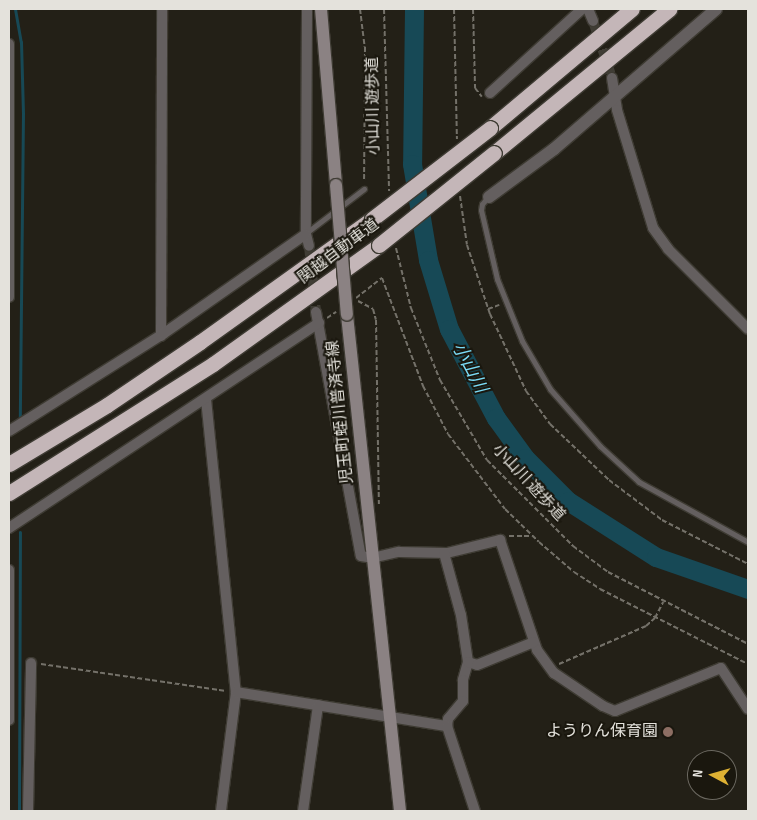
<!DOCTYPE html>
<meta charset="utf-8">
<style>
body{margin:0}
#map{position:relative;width:757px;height:820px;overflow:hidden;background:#232017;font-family:"Sofia Sans Condensed","Noto Sans JP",sans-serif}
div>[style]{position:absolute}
.stream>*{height:3px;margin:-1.5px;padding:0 1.5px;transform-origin:1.5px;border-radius:1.5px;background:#174956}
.river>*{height:19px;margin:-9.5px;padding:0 9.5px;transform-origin:9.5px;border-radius:9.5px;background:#174956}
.minor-tunnel>*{height:10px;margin-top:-5px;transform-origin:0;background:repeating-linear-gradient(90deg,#403d35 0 10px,transparent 0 15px)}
.path>*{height:2px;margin-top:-1px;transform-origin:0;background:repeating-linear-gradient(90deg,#747169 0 5px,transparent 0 7.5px)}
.roads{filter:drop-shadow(1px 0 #3e3b33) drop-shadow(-1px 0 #3e3b33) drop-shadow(0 1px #3e3b33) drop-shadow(0 -1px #3e3b33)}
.service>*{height:5px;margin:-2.5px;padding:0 2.5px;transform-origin:2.5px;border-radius:2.5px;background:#645f5f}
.minor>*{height:10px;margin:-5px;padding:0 5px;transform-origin:5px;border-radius:5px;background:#645f5f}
.tertiary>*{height:12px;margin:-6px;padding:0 6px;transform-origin:6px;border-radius:6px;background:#645f5f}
.secondary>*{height:12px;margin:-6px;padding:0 6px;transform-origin:6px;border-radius:6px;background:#8b8283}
.motorway>*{height:15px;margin:-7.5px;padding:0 7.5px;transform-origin:7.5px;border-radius:7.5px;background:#c4b6b8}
.bridges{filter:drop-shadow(1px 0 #3e3b33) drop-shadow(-1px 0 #3e3b33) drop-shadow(0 1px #3e3b33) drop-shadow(0 -1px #3e3b33)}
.secondary-bridge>*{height:12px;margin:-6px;padding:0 6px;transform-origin:6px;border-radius:6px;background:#8b8283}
.motorway-bridge>*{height:15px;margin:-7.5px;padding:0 7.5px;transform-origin:7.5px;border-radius:7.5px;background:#c4b6b8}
.dots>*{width:14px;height:14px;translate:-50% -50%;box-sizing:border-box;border:2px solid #1a170e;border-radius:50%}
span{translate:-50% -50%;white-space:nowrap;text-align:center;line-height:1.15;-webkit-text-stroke:4px #1a170e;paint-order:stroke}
.street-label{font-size:16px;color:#e4e2dc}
.poi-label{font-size:16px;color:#e4e2dc}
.right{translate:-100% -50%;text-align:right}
.water-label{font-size:18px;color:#7bdcf7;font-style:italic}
.frame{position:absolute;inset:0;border:10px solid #e4e2dc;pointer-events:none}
.north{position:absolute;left:687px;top:750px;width:50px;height:50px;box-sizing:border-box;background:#1a170e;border:1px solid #6b6860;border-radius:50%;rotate:276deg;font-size:14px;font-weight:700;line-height:20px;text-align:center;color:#e4e2dc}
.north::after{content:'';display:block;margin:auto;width:18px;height:22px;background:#deb133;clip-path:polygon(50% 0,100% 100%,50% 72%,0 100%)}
</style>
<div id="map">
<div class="stream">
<div style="left:15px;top:9px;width:34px;rotate:80deg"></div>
<div style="left:21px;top:42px;width:71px;rotate:88.4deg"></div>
<div style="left:23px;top:113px;width:304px;rotate:90.6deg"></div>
<div style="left:19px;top:811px;width:279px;rotate:-89.8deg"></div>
</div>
<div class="river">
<div style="left:414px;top:9px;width:155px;rotate:90.7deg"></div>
<div style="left:412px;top:164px;width:97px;rotate:80.5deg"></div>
<div style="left:428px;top:260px;width:72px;rotate:73.1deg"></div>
<div style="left:449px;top:329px;width:101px;rotate:62.2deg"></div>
<div style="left:496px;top:418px;width:49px;rotate:54.1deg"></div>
<div style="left:525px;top:458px;width:61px;rotate:45deg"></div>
<div style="left:568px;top:501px;width:104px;rotate:32.5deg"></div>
<div style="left:656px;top:557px;width:97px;rotate:19.2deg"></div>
</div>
<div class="minor-tunnel">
<div style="left:593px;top:21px;width:60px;rotate:71.6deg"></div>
<div style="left:309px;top:246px;width:66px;rotate:83.9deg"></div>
</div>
<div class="path">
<div style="left:360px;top:9px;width:38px;rotate:83deg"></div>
<div style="left:365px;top:47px;width:134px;rotate:90.4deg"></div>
<div style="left:384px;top:9px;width:182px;rotate:88.4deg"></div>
<div style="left:454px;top:9px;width:130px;rotate:88.7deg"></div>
<div style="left:473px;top:9px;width:79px;rotate:88.5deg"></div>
<div style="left:475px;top:88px;width:11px;rotate:52deg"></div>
<div style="left:460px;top:196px;width:49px;rotate:81.9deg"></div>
<div style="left:467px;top:245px;width:73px;rotate:71.6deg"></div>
<div style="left:490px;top:314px;width:85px;rotate:64.9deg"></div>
<div style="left:526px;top:391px;width:41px;rotate:54deg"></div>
<div style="left:550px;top:424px;width:81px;rotate:43.5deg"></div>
<div style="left:609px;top:480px;width:66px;rotate:37deg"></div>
<div style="left:662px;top:520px;width:97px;rotate:27.1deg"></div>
<div style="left:396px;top:248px;width:62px;rotate:76deg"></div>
<div style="left:411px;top:308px;width:78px;rotate:68.1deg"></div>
<div style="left:440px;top:380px;width:93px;rotate:59.6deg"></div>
<div style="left:487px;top:460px;width:122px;rotate:45deg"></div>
<div style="left:573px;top:546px;width:44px;rotate:36.6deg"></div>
<div style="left:608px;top:572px;width:157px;rotate:27.2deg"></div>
<div style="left:356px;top:298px;width:33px;rotate:-38deg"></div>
<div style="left:382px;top:278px;width:116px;rotate:69.2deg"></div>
<div style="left:423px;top:386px;width:54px;rotate:62.5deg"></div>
<div style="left:448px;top:434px;width:94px;rotate:52.8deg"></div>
<div style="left:505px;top:509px;width:47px;rotate:44.1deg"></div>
<div style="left:539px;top:542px;width:46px;rotate:40.6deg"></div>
<div style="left:574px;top:572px;width:31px;rotate:33deg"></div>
<div style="left:600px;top:589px;width:166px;rotate:26.9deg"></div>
<div style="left:358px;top:301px;width:17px;rotate:28deg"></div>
<div style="left:373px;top:309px;width:11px;rotate:75deg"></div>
<div style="left:376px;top:320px;width:184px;rotate:89.1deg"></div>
<div style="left:488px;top:309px;width:12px;rotate:-20deg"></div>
<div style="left:327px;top:318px;width:11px;rotate:-34deg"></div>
<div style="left:509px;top:536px;width:23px"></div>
<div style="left:41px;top:664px;width:187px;rotate:8.3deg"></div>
<div style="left:559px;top:664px;width:95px;rotate:-23.6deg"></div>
<div style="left:646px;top:626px;width:12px;rotate:-42deg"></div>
<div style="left:655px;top:618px;width:18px;rotate:-63deg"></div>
</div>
<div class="roads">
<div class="service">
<div style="left:488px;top:197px;width:9px;rotate:131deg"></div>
<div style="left:482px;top:204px;width:6px;rotate:99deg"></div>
<div style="left:481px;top:210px;width:71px;rotate:76.9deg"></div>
<div style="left:497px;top:279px;width:67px;rotate:68deg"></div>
<div style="left:522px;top:341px;width:56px;rotate:59.7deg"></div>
<div style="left:550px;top:389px;width:76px;rotate:48.7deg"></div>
<div style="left:600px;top:446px;width:53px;rotate:42.7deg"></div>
<div style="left:639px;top:482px;width:124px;rotate:28.8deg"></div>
<div style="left:306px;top:233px;width:73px;rotate:-37.2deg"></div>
</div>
<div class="minor">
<div style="left:307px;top:9px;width:225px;rotate:90.3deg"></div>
<div style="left:306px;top:234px;width:12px;rotate:76deg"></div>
<div style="left:588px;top:9px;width:13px;rotate:67deg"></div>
<div style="left:9px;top:44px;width:253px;rotate:90deg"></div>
<div style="left:612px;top:78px;width:32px;rotate:81deg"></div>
<div style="left:617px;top:110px;width:123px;rotate:73deg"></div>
<div style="left:653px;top:228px;width:26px;rotate:54deg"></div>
<div style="left:668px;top:249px;width:113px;rotate:45deg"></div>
<div style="left:490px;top:93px;width:125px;rotate:-42.4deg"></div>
<div style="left:316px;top:312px;width:248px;rotate:79.6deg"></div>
<div style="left:361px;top:556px;width:11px;rotate:10deg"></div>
<div style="left:372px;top:558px;width:28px;rotate:-13deg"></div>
<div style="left:399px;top:552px;width:48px;rotate:1.2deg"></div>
<div style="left:447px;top:553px;width:55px;rotate:-13.8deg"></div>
<div style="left:500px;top:540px;width:116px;rotate:71.4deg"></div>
<div style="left:537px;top:650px;width:29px;rotate:54deg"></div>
<div style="left:554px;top:673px;width:59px;rotate:34deg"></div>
<div style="left:603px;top:706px;width:13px;rotate:23deg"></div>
<div style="left:615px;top:711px;width:114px;rotate:-22.1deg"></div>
<div style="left:721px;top:668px;width:49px;rotate:56.6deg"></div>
<div style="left:161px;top:336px;width:327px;rotate:-89.8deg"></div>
<div style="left:206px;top:399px;width:295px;rotate:84.2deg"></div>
<div style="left:236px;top:692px;width:120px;rotate:97.2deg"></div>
<div style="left:9px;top:431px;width:182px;rotate:-32.2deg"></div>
<div style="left:163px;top:334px;width:174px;rotate:-35deg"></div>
<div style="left:9px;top:528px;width:372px;rotate:-33.5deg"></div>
<div style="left:444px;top:553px;width:64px;rotate:74.7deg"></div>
<div style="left:461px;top:615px;width:48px;rotate:81.5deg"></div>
<div style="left:468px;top:662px;width:19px;rotate:106deg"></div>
<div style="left:463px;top:680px;width:21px;rotate:90deg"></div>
<div style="left:463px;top:701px;width:23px;rotate:130deg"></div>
<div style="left:448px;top:719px;width:7px;rotate:98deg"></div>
<div style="left:9px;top:570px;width:150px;rotate:90deg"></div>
<div style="left:468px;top:662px;width:9px;rotate:18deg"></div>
<div style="left:477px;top:665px;width:61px;rotate:-22deg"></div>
<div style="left:236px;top:692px;width:214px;rotate:9.2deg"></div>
<div style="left:447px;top:726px;width:89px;rotate:71.8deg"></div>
<div style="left:28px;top:811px;width:148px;rotate:-88.8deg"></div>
<div style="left:303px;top:811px;width:107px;rotate:-81.9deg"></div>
</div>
<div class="tertiary">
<div style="left:489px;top:197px;width:81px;rotate:-36.4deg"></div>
<div style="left:554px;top:149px;width:214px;rotate:-40.8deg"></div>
</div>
<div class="secondary">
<div style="left:321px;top:9px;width:177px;rotate:85.1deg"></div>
<div style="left:347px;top:315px;width:499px;rotate:83.9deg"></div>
</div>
<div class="motorway">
<div style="left:490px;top:128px;width:185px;rotate:-40deg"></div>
<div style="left:494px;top:153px;width:227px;rotate:-39.4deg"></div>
<div style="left:9px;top:464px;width:114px;rotate:-31deg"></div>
<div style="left:107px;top:405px;width:112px;rotate:-34.1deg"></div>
<div style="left:200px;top:342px;width:211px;rotate:-35.6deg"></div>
<div style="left:9px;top:493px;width:241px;rotate:-32.3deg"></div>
<div style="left:213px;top:364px;width:204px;rotate:-35.6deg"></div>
</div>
</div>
<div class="bridges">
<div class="secondary-bridge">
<div style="left:336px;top:185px;width:130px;rotate:85.2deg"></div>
</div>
<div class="motorway-bridge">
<div style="left:372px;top:219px;width:149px;rotate:-37.6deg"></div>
<div style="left:379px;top:245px;width:147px;rotate:-38.7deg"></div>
</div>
</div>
<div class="dots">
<div style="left:668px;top:732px;background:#8d6e63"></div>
</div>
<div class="street-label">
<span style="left:374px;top:106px;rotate:-91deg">小山川 遊歩道</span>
<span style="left:339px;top:252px;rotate:-37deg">関越自動車道</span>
<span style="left:341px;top:412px;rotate:-96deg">児玉町蛭川普済寺線</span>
<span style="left:528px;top:483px;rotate:47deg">小山川 遊歩道</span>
</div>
<div class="poi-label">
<span class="right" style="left:658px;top:732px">ようりん保育園</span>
</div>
<div class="water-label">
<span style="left:469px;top:368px;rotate:62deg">小山川</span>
</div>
<div class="frame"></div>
<div class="north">N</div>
</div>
